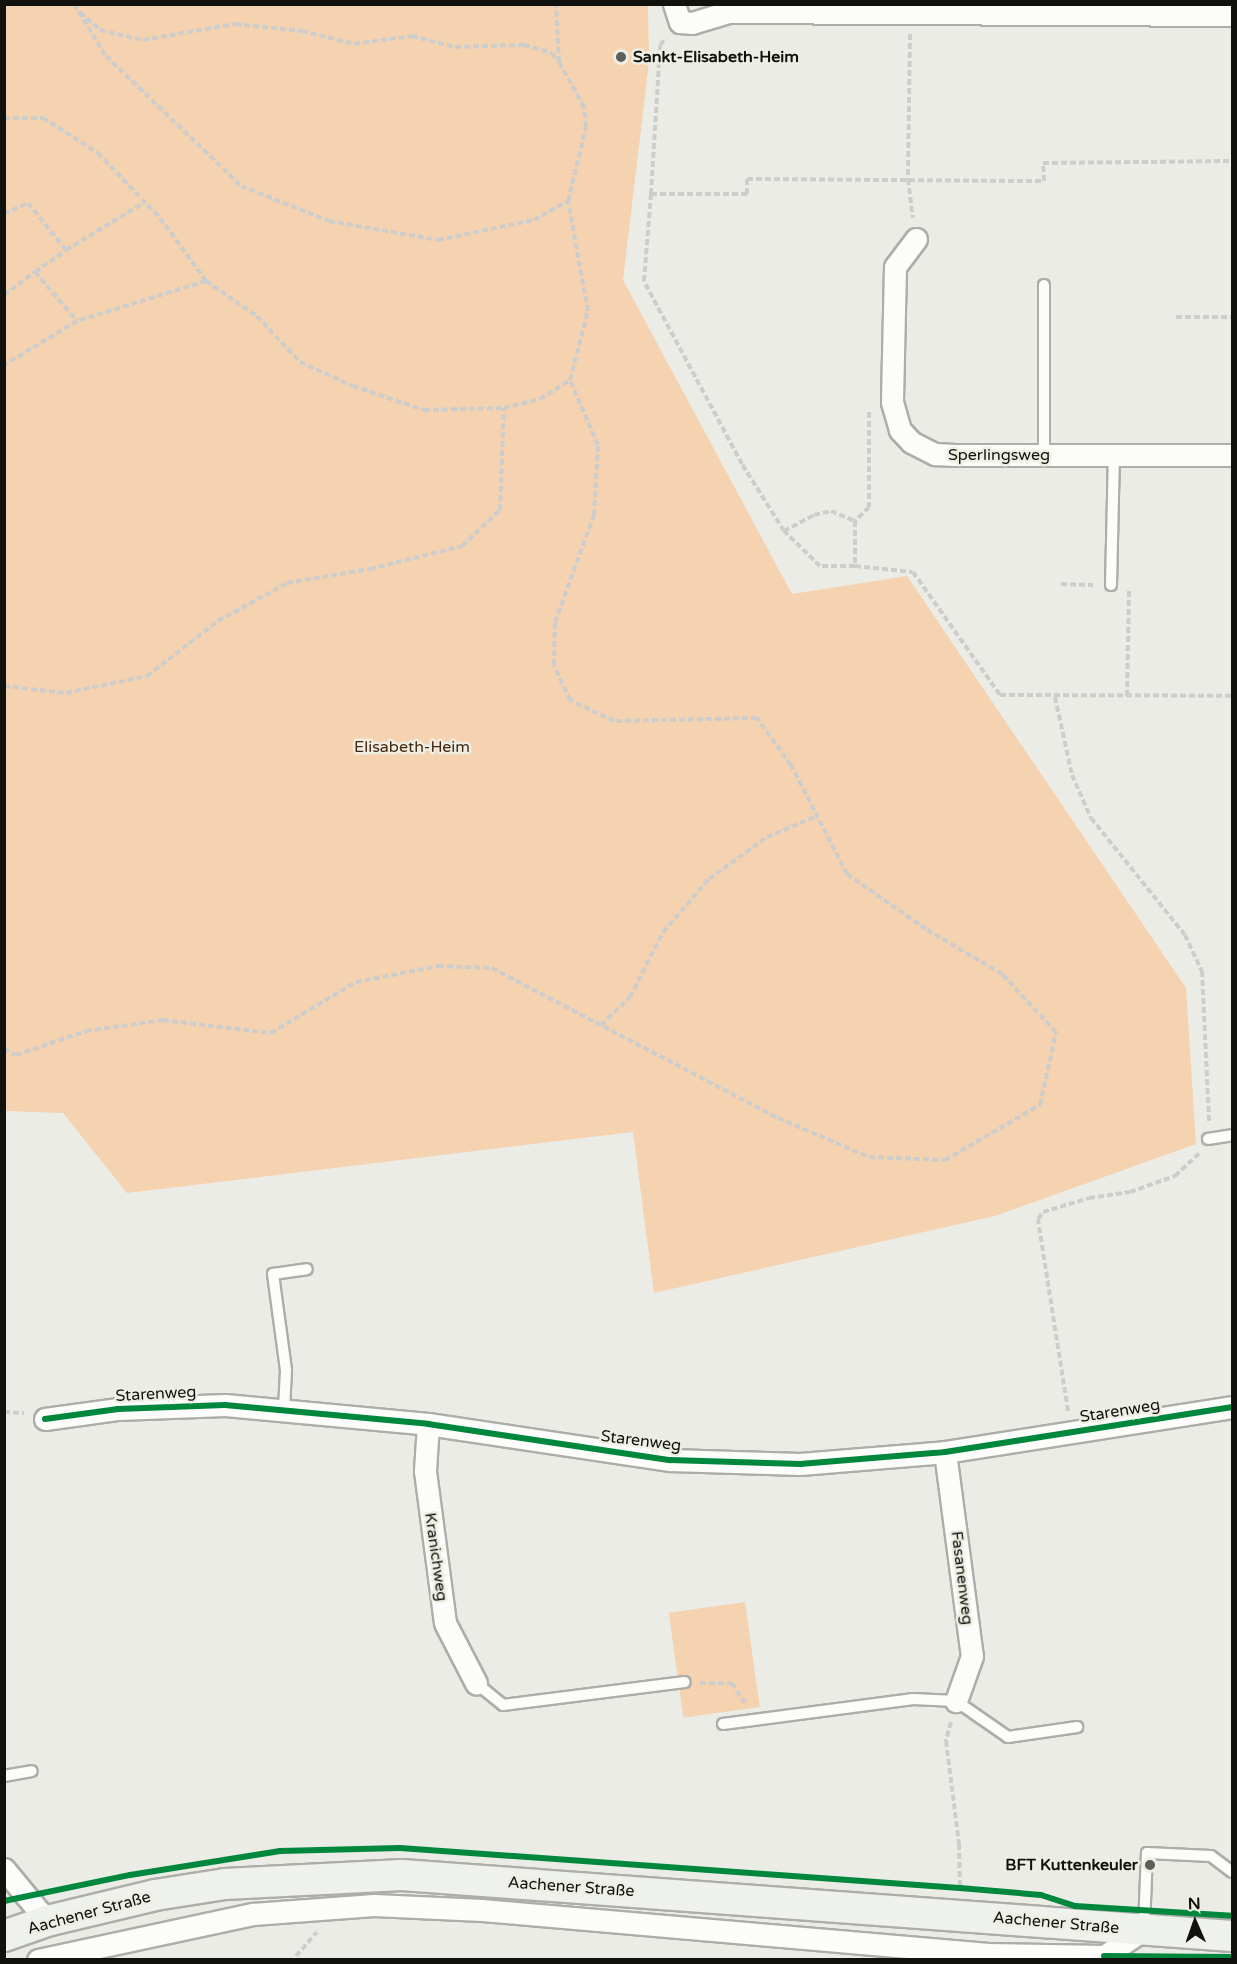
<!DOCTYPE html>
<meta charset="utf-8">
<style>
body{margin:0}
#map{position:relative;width:1237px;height:1964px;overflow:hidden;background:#ecece6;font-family:"Varela Round",sans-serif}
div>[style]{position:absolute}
.green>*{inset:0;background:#f5d2b0;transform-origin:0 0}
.path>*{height:4px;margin-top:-2px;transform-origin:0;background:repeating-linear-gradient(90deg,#cdcdcc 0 6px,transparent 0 9px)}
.roads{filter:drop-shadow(2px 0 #adada9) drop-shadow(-2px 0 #adada9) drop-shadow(0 2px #adada9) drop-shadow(0 -2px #adada9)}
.lane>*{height:10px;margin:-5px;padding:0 5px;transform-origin:5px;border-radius:5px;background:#fcfcfb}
.street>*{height:21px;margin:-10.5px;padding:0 10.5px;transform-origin:10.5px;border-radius:10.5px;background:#fcfcfb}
.secondary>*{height:30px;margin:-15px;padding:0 15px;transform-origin:15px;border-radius:15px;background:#eff1ed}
.cycleway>*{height:6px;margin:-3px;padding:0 3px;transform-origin:3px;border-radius:3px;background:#00873e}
.dots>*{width:16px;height:16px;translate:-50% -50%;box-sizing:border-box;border:3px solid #eeeee4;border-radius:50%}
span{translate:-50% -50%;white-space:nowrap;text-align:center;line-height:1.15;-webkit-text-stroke:5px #eeeee4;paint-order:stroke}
.poi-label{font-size:16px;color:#11110e;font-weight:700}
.left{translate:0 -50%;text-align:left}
.right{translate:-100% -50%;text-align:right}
.street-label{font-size:16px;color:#11110e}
.park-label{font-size:16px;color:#45290e}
.frame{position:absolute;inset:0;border:6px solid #11110e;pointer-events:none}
.north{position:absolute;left:1165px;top:1892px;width:60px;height:60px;-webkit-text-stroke:4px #eeeee4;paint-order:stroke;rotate:358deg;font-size:16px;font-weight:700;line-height:24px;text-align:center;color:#11110e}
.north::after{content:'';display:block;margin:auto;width:21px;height:27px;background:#11110e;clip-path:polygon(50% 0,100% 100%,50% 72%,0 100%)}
</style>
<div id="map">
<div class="green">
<div style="clip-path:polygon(5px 4px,648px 5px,649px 62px,623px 280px,792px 594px,907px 576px,1186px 988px,1196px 1144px,995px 1216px,654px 1293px,633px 1132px,127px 1193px,63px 1113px,5px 1111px)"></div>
<div style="left:745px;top:1602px;width:106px;height:77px;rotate:82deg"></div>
</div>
<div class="path">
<div style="left:74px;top:4px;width:61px;rotate:58.4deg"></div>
<div style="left:106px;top:56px;width:187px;rotate:43.9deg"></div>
<div style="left:241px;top:186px;width:95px;rotate:21.7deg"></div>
<div style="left:329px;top:221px;width:111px;rotate:9.9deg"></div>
<div style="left:438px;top:240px;width:98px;rotate:-11.8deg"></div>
<div style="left:534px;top:220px;width:39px;rotate:-29deg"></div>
<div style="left:80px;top:12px;width:27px;rotate:42deg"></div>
<div style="left:100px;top:30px;width:44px;rotate:13.1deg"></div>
<div style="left:143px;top:40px;width:93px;rotate:-9.9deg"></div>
<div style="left:235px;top:24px;width:67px;rotate:6deg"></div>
<div style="left:302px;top:31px;width:54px;rotate:14deg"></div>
<div style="left:354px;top:44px;width:59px;rotate:-7.9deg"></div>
<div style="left:412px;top:36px;width:44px;rotate:14.3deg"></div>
<div style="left:455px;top:47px;width:69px;rotate:-1.7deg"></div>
<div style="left:524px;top:45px;width:29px;rotate:16deg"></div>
<div style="left:552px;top:53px;width:10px;rotate:53deg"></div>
<div style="left:910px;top:34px;width:145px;rotate:90.8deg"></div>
<div style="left:908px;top:179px;width:39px;rotate:83deg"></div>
<div style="left:4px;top:118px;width:39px"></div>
<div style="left:43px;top:118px;width:65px;rotate:32.5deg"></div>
<div style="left:98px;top:153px;width:90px;rotate:46.4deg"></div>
<div style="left:160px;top:218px;width:78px;rotate:53.9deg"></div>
<div style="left:206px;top:281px;width:135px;rotate:162.8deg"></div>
<div style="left:77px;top:321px;width:85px;rotate:148.9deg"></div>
<div style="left:651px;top:194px;width:149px;rotate:-86.5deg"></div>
<div style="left:660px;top:45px;width:9px;rotate:-49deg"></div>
<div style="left:4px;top:214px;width:26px;rotate:-25deg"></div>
<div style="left:28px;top:203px;width:60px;rotate:51deg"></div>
<div style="left:66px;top:250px;width:92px;rotate:-31.3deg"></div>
<div style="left:35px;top:272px;width:38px;rotate:-35deg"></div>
<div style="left:206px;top:281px;width:62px;rotate:34.5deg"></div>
<div style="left:257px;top:316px;width:63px;rotate:46.9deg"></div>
<div style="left:300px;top:362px;width:58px;rotate:24.4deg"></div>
<div style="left:353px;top:386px;width:75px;rotate:18.7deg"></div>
<div style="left:424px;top:410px;width:80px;rotate:-1.4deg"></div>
<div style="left:504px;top:408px;width:37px;rotate:-14deg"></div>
<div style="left:540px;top:399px;width:36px;rotate:-32deg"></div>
<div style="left:4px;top:295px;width:39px;rotate:-37deg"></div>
<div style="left:35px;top:272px;width:65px;rotate:49.4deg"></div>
<div style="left:1176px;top:317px;width:56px"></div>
<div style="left:869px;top:412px;width:95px;rotate:90deg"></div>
<div style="left:869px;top:507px;width:20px;rotate:135deg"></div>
<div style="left:855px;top:521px;width:45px;rotate:90deg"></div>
<div style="left:855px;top:566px;width:58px;rotate:5.9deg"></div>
<div style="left:913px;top:572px;width:151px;rotate:54.7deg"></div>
<div style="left:1000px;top:695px;width:232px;rotate:0.2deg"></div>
<div style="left:784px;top:531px;width:34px;rotate:-28deg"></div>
<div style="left:814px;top:515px;width:17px;rotate:-13deg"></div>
<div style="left:831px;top:511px;width:26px;rotate:23deg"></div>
<div style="left:855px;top:566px;width:35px;rotate:180deg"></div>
<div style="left:820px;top:566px;width:50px;rotate:-135.8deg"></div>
<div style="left:784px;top:531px;width:79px;rotate:-122.1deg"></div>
<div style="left:742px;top:464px;width:208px;rotate:-118.2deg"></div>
<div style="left:644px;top:281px;width:87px;rotate:-85.4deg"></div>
<div style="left:651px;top:194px;width:96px"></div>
<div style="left:747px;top:194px;width:15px;rotate:-90deg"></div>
<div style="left:747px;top:179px;width:297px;rotate:0.4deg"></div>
<div style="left:1044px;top:181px;width:18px;rotate:-93deg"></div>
<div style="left:1043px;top:163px;width:189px;rotate:-0.6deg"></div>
<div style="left:1061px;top:584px;width:32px;rotate:2deg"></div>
<div style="left:4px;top:686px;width:62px;rotate:6.4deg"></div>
<div style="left:66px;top:693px;width:83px;rotate:-11.9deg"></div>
<div style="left:147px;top:676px;width:90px;rotate:-37.8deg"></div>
<div style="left:218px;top:621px;width:79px;rotate:-28.8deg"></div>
<div style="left:287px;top:583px;width:84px;rotate:-9.6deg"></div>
<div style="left:370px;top:569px;width:95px;rotate:-14deg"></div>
<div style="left:462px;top:546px;width:52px;rotate:-43.5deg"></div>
<div style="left:500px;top:510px;width:102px;rotate:-87.8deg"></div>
<div style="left:1127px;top:696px;width:105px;rotate:-88.9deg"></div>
<div style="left:1055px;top:697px;width:80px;rotate:77.7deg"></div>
<div style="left:1072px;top:775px;width:47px;rotate:66.2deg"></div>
<div style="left:1091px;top:818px;width:150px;rotate:51.2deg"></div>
<div style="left:1185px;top:935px;width:40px;rotate:65deg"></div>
<div style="left:1202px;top:971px;width:150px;rotate:87.3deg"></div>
<div style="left:601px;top:1025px;width:40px;rotate:-44deg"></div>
<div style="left:630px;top:997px;width:73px;rotate:-63.1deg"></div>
<div style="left:663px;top:932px;width:70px;rotate:-49deg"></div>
<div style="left:709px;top:879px;width:72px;rotate:-35.9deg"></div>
<div style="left:767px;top:837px;width:54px;rotate:-22.8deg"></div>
<div style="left:4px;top:1049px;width:13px;rotate:27deg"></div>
<div style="left:16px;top:1055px;width:74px;rotate:-18.9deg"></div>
<div style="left:86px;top:1031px;width:78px;rotate:-8.1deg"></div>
<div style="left:163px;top:1020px;width:109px;rotate:6.9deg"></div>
<div style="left:271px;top:1033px;width:99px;rotate:-31deg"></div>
<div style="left:356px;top:982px;width:84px;rotate:-11deg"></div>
<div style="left:438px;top:966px;width:54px;rotate:2.1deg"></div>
<div style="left:492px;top:968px;width:323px;rotate:27.7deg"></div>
<div style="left:778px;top:1118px;width:99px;rotate:23.2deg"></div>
<div style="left:869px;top:1157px;width:76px;rotate:2.3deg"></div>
<div style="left:945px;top:1160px;width:110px;rotate:-30.1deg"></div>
<div style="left:1040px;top:1105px;width:75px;rotate:-77.6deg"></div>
<div style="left:1056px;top:1032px;width:79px;rotate:-133deg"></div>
<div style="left:1002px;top:974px;width:88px;rotate:-149.4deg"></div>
<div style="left:926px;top:929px;width:96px;rotate:-145.2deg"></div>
<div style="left:847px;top:874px;width:123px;rotate:-117.2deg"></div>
<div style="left:791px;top:765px;width:58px;rotate:-125.9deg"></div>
<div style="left:757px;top:718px;width:143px;rotate:178.8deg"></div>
<div style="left:614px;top:721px;width:49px;rotate:-154.5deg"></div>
<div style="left:570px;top:700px;width:38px;rotate:-115deg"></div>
<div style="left:554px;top:665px;width:43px;rotate:-88.7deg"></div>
<div style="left:555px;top:622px;width:114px;rotate:-70deg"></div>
<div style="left:594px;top:515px;width:70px;rotate:-86.7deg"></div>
<div style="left:598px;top:445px;width:71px;rotate:-113.3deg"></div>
<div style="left:570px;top:380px;width:71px;rotate:-75.4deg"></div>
<div style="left:588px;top:311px;width:112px;rotate:-100.3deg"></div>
<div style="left:568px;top:201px;width:76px;rotate:-76.3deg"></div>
<div style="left:586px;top:127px;width:20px;rotate:-96deg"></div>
<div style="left:584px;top:107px;width:51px;rotate:-119.1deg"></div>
<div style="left:559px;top:62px;width:58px;rotate:-93deg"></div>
<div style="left:1068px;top:1411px;width:194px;rotate:-98.9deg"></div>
<div style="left:1038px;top:1219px;width:9px;rotate:-54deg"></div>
<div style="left:1043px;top:1212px;width:48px;rotate:-16.9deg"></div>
<div style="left:1089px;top:1198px;width:41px;rotate:-8.3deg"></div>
<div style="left:1130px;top:1192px;width:48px;rotate:-19.6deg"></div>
<div style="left:1175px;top:1176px;width:34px;rotate:-43deg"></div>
<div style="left:4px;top:1412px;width:20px;rotate:3deg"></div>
<div style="left:700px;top:1683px;width:32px"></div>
<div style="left:732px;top:1683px;width:24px;rotate:57deg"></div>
<div style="left:951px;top:1722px;width:20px;rotate:105deg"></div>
<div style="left:946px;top:1741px;width:104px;rotate:82.8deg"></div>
<div style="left:959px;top:1844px;width:44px;rotate:88.7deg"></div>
<div style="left:296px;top:1956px;width:32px;rotate:-49deg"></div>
</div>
<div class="roads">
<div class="lane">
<div style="left:1044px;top:455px;width:170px;rotate:-90deg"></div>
<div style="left:1111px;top:585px;width:131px;rotate:-88.7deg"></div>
<div style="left:1208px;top:1139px;width:24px;rotate:-9deg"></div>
<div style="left:284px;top:1409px;width:39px;rotate:-87deg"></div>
<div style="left:286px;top:1370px;width:97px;rotate:-97.7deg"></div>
<div style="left:273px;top:1274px;width:34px;rotate:-8deg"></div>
<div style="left:476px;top:1683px;width:35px;rotate:39deg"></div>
<div style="left:503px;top:1705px;width:183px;rotate:-7.2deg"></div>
<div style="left:723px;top:1724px;width:192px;rotate:-7.5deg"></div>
<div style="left:913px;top:1699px;width:43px;rotate:2.7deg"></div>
<div style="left:956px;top:1701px;width:63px;rotate:34.7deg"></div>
<div style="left:1008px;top:1737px;width:70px;rotate:-8.2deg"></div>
<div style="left:4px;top:1776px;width:28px;rotate:-10deg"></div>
<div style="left:1144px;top:1927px;width:74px;rotate:-87.7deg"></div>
<div style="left:1147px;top:1853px;width:64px;rotate:2.7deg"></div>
<div style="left:1211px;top:1856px;width:26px;rotate:37deg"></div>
</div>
<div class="street">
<div style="left:674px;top:4px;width:19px;rotate:72deg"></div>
<div style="left:680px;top:22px;width:12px;rotate:5deg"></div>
<div style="left:692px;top:23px;width:39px;rotate:-17deg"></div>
<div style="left:729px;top:12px;width:503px;rotate:0.34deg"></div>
<div style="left:916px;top:239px;width:35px;rotate:127deg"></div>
<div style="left:895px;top:267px;width:135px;rotate:91.3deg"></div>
<div style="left:892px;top:402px;width:29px;rotate:74deg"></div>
<div style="left:900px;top:430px;width:16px;rotate:47deg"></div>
<div style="left:911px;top:442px;width:27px;rotate:27deg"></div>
<div style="left:935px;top:454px;width:20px;rotate:3deg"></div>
<div style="left:955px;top:455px;width:277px"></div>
<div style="left:45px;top:1419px;width:74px;rotate:-7.8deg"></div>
<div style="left:118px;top:1409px;width:107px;rotate:-2.1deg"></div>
<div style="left:225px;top:1405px;width:204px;rotate:5.3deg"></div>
<div style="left:428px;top:1424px;width:245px;rotate:8.5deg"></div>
<div style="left:670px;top:1460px;width:130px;rotate:1.8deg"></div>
<div style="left:800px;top:1464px;width:145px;rotate:-4.7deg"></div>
<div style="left:945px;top:1452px;width:291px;rotate:-8.9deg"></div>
<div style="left:428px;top:1424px;width:47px;rotate:93.7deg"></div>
<div style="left:425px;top:1471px;width:153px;rotate:82.5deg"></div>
<div style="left:445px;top:1623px;width:68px;rotate:62.7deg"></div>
<div style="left:945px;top:1452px;width:206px;rotate:82.5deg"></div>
<div style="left:972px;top:1656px;width:48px;rotate:109.6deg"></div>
<div style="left:4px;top:1869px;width:67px;rotate:50.4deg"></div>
<div style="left:38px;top:1960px;width:220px;rotate:-12.1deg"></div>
<div style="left:253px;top:1914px;width:121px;rotate:-4.3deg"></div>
<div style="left:374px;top:1905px;width:108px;rotate:2.7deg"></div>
<div style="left:482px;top:1910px;width:508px;rotate:4.97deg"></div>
<div style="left:988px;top:1954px;width:116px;rotate:1deg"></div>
<div style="left:1104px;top:1956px;width:47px;rotate:-33.7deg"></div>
</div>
<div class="secondary">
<div style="left:4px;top:1936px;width:46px;rotate:-19.2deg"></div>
<div style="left:47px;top:1921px;width:111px;rotate:-13.5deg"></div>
<div style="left:155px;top:1895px;width:71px;rotate:-8.9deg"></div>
<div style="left:225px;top:1884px;width:177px;rotate:-2.9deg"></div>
<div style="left:402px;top:1875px;width:832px;rotate:4.2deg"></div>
</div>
</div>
<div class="cycleway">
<div style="left:45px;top:1419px;width:74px;rotate:-7.8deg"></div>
<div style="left:118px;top:1409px;width:107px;rotate:-2.1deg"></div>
<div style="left:225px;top:1405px;width:204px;rotate:5.3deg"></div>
<div style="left:428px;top:1424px;width:245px;rotate:8.5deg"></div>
<div style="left:670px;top:1460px;width:130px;rotate:1.8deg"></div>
<div style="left:800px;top:1464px;width:145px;rotate:-4.7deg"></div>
<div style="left:945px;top:1452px;width:291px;rotate:-8.9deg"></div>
<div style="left:4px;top:1901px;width:129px;rotate:-11.7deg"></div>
<div style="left:130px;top:1875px;width:152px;rotate:-9.1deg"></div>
<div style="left:280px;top:1851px;width:120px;rotate:-1.4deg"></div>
<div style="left:400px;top:1848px;width:561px;rotate:4.09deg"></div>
<div style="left:960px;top:1888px;width:81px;rotate:4.9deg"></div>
<div style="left:1041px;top:1895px;width:36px;rotate:18deg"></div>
<div style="left:1075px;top:1906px;width:157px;rotate:3.6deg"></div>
<div style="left:1104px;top:1956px;width:128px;rotate:0.4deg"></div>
</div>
<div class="dots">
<div style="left:621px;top:57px;background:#5e5e5a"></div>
<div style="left:1150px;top:1865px;background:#5e5e5a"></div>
</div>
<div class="poi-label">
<span class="left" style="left:633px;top:57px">Sankt-Elisabeth-Heim</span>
<span class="right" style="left:1138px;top:1865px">BFT Kuttenkeuler</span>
</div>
<div class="street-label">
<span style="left:999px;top:455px">Sperlingsweg</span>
<span style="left:156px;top:1394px;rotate:-3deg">Starenweg</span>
<span style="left:1120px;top:1411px;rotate:-9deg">Starenweg</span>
<span style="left:641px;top:1441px;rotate:7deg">Starenweg</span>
<span style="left:436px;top:1557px;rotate:82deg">Kranichweg</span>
<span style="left:962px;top:1578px;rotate:83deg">Fasanenweg</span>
<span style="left:571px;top:1887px;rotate:4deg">Aachener Straße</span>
<span style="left:89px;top:1913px;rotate:-15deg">Aachener Straße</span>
<span style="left:1056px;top:1923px;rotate:5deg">Aachener Straße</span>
</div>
<div class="park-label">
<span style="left:412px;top:747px">Elisabeth-Heim</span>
</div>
<div class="frame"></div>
<div class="north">N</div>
</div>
